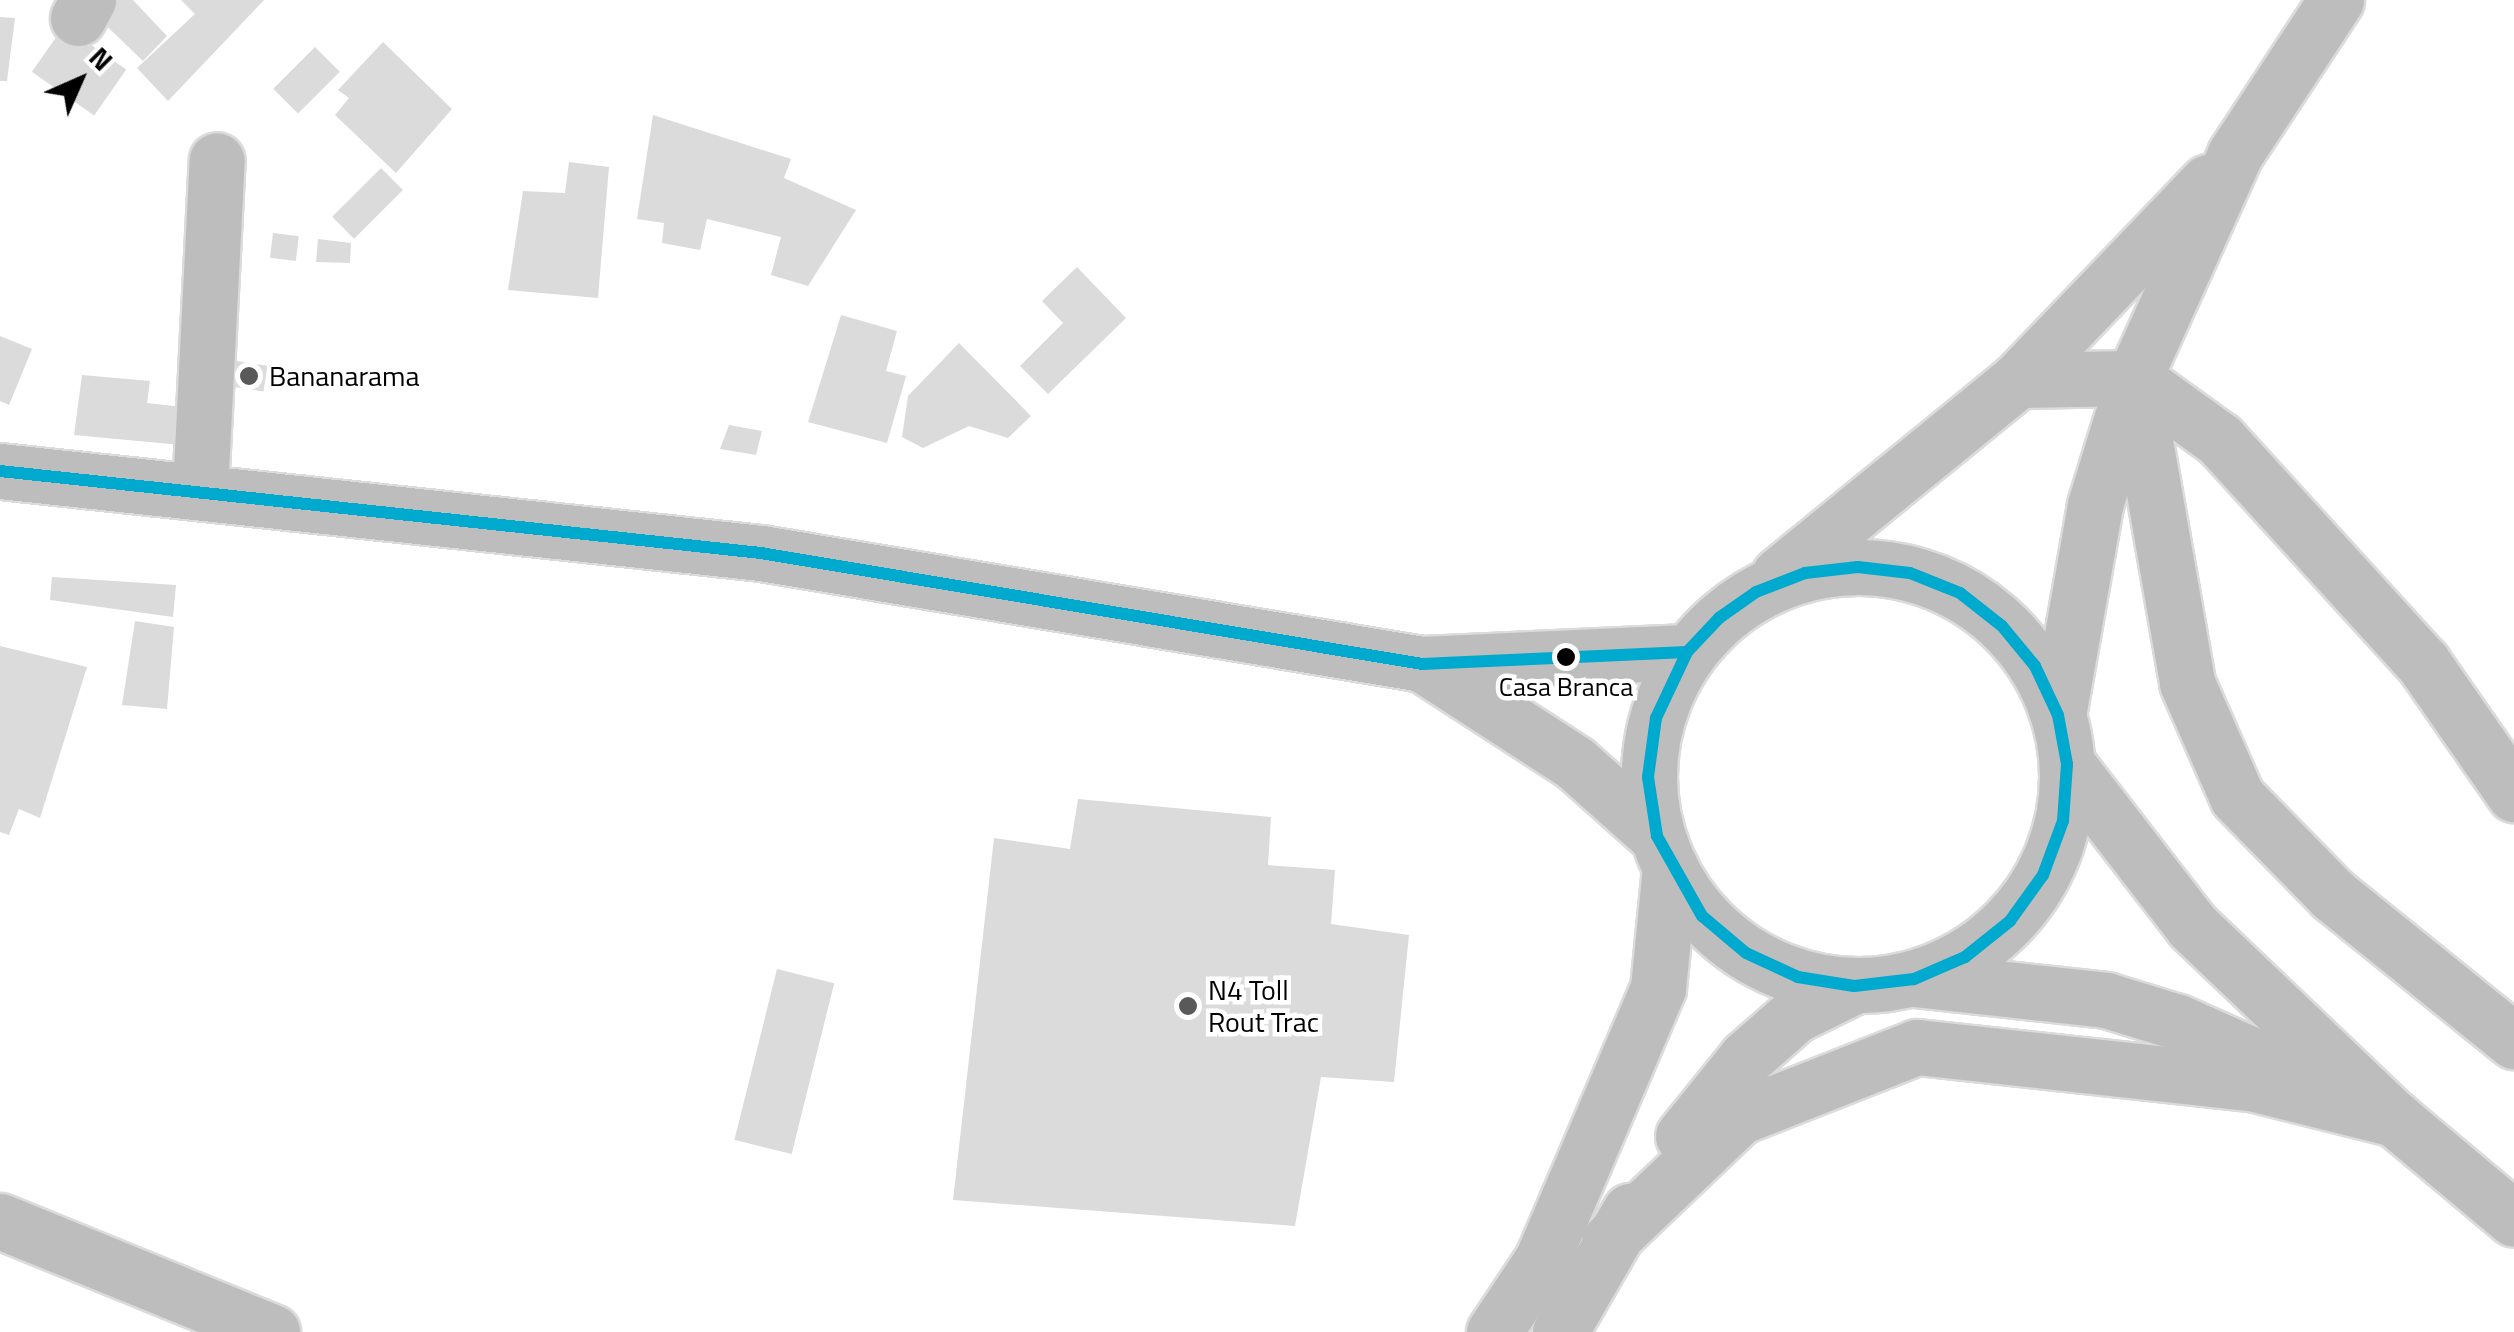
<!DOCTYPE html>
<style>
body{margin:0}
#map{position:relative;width:2514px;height:1332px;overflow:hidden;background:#fff;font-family:"Titillium Web",sans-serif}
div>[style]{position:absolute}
.building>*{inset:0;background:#dbdbdb;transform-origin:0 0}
.roads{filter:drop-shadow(2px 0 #dbdbdb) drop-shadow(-2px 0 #dbdbdb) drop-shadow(0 2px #dbdbdb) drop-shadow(0 -2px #dbdbdb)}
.minor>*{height:55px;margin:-27.5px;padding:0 27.5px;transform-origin:27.5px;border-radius:27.5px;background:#bdbdbd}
.major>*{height:55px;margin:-27.5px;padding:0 27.5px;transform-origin:27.5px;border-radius:27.5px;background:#bdbdbd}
.major>.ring{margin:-27.5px;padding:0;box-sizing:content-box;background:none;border:55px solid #bdbdbd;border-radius:50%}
.highway>*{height:55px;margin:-27.5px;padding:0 27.5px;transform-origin:27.5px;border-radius:27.5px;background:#bdbdbd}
.bus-1>*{height:12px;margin:-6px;padding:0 6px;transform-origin:6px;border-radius:6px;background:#00a9ce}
.dots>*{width:28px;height:28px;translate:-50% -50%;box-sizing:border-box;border:5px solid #fff;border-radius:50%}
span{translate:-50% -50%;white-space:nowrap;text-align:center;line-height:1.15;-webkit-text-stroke:9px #fff;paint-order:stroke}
.bus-label{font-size:26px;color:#000}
.poi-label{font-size:28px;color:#000}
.left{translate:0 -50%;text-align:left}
.north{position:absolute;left:30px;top:30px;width:100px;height:100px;-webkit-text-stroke:8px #fff;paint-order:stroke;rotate:45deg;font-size:28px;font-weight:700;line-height:40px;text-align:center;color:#000}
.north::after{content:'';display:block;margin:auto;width:35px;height:45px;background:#000;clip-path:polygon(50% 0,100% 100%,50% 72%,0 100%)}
</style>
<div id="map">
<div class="building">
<div style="clip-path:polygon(100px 0,133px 0,167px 36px,143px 61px,92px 12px)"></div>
<div style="clip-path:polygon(181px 0,264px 0,168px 101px,137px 68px,195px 14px)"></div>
<div style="clip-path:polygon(0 17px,15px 18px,7px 81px,0 81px)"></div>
<div style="left:64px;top:26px;width:76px;height:56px;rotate:35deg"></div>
<div style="clip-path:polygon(383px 42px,452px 109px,396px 173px,335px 115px,349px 98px,338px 90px)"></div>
<div style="left:315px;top:47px;width:35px;height:59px;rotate:45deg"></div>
<div style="clip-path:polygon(653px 115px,791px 159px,784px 178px,856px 210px,808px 286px,771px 275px,781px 237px,707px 219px,700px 250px,662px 243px,664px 223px,637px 219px)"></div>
<div style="clip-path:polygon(569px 162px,609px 167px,598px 298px,508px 290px,523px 191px,565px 193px)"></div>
<div style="left:381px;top:168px;width:31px;height:69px;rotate:45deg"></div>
<div style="left:273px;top:233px;width:26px;height:25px;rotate:7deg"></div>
<div style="clip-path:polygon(318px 239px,351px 243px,350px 263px,316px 262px)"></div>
<div style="clip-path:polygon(1077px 267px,1126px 318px,1048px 394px,1020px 366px,1063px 323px,1042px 301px)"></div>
<div style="clip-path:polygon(841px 315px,897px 331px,886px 371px,906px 376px,887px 443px,808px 422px)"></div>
<div style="clip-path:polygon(0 336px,32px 349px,9px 405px,0 401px)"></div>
<div style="clip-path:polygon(959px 343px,1031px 416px,1008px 438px,969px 426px,923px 448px,902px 437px,908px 396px)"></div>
<div style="left:231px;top:360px;width:37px;height:26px;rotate:9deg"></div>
<div style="clip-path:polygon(82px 375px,150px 381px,147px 403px,183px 407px,181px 445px,74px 435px)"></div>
<div style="clip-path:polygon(729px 425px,762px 431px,756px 455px,720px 449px)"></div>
<div style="clip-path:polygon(52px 577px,176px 585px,173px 617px,50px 600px)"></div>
<div style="clip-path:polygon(135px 621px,174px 627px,167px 709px,122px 705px)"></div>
<div style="clip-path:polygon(0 646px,87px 667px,40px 818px,19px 809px,9px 835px,0 832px)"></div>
<div style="clip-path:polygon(1078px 799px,1271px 817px,1268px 865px,1335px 870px,1331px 924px,1409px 935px,1394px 1082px,1321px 1077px,1295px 1226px,953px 1200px,994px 838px,1070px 849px)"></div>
<div style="left:777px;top:969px;width:59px;height:176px;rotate:14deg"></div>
</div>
<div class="roads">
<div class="minor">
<div style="left:78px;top:18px;width:21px;rotate:-61deg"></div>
<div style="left:2018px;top:380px;width:116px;rotate:-1deg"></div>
<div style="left:2134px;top:378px;width:106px;rotate:35.8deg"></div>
<div style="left:2220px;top:440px;width:302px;rotate:47.7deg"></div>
<div style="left:2423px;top:663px;width:160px;rotate:55.2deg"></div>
<div style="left:0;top:471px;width:765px;rotate:6.15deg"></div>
<div style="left:761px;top:553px;width:670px;rotate:9.53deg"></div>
<div style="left:1422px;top:664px;width:265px;rotate:-2.6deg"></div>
<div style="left:200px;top:490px;width:330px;rotate:-87.1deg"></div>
<div style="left:1422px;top:664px;width:182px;rotate:32.9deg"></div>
<div style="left:1575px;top:763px;width:110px;rotate:41.7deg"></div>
</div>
<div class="major">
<div class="ring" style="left:1649px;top:567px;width:363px;height:363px"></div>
<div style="left:1779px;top:575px;width:308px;rotate:-39.2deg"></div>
<div style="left:2018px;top:380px;width:274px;rotate:-46.2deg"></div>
<div style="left:2058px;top:715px;width:213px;rotate:-80deg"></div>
<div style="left:2095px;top:505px;width:133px;rotate:-72.9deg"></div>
<div style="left:2134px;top:378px;width:246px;rotate:-65.7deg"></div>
<div style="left:2235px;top:154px;width:184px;rotate:-56.7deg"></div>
<div style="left:2067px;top:764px;width:205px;rotate:52.3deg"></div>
<div style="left:2192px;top:926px;width:280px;rotate:43.6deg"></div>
<div style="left:2395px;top:1119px;width:155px;rotate:40deg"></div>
<div style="left:1914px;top:979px;width:193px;rotate:6.2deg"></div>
<div style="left:2106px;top:1000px;width:75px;rotate:17deg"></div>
<div style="left:2178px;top:1022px;width:160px;rotate:24deg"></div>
</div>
<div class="highway">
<div style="left:2134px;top:378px;width:310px;rotate:80.1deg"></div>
<div style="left:2187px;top:683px;width:124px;rotate:66.3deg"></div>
<div style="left:2237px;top:797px;width:137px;rotate:45.6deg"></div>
<div style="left:2333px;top:895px;width:233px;rotate:38.9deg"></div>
<div style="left:1683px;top:1136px;width:100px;rotate:-51.1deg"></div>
<div style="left:1746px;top:1058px;width:65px;rotate:-41.3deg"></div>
<div style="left:1795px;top:1015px;width:66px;rotate:-26.2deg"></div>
<div style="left:0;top:1221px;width:294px;rotate:22.2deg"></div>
<div style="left:1609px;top:1241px;width:180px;rotate:-43.6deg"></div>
<div style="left:1739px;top:1117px;width:191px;rotate:-21.5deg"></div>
<div style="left:1917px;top:1047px;width:340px;rotate:6.2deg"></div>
<div style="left:2255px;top:1084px;width:144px;rotate:14deg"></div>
<div style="left:1494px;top:1332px;width:87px;rotate:-56.3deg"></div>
<div style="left:1542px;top:1260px;width:296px;rotate:-66.9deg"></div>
<div style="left:1658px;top:988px;width:121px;rotate:-84.3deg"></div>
<div style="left:1560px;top:1332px;width:140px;rotate:-60deg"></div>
</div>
</div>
<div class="bus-1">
<div style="left:0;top:471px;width:765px;rotate:6.15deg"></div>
<div style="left:761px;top:553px;width:670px;rotate:9.53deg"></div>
<div style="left:1422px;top:664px;width:265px;rotate:-2.6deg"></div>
<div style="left:1687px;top:652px;width:47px;rotate:-46.7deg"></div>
<div style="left:1719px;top:618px;width:45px;rotate:-35.1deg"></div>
<div style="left:1756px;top:592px;width:53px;rotate:-21.2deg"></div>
<div style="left:1805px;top:573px;width:53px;rotate:-6.5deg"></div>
<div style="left:1858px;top:567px;width:52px;rotate:6.6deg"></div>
<div style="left:1910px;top:573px;width:54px;rotate:21.8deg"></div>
<div style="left:1960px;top:593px;width:53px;rotate:38.2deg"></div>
<div style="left:2002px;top:626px;width:52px;rotate:50.5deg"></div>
<div style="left:2035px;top:666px;width:54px;rotate:64.9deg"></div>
<div style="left:2058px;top:715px;width:50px;rotate:79.6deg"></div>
<div style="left:2067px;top:764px;width:57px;rotate:94deg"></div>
<div style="left:2063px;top:821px;width:58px;rotate:110.3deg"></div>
<div style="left:2043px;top:875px;width:57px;rotate:125.7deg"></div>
<div style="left:2010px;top:921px;width:58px;rotate:141.3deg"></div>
<div style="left:1965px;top:957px;width:56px;rotate:156.7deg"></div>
<div style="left:1914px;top:979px;width:60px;rotate:173.3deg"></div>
<div style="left:1854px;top:986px;width:57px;rotate:-170.9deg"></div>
<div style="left:1798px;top:977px;width:57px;rotate:-155.2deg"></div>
<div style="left:1746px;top:953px;width:57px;rotate:-139.9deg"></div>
<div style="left:1702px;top:916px;width:92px;rotate:-119.4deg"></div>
<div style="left:1657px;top:836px;width:60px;rotate:-98.7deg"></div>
<div style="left:1648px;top:777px;width:60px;rotate:-82.3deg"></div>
<div style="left:1656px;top:718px;width:73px;rotate:-64.8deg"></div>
</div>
<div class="dots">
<div style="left:249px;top:376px;background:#595959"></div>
<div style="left:1566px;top:657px;background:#000"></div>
<div style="left:1188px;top:1006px;background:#595959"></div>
</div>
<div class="bus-label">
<span style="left:1566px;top:687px">Casa Branca</span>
</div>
<div class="poi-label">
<span class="left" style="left:269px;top:376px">Bananarama</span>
<span class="left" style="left:1208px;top:1006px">N4 Toll<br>Rout Trac</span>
</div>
<div class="north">N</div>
</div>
